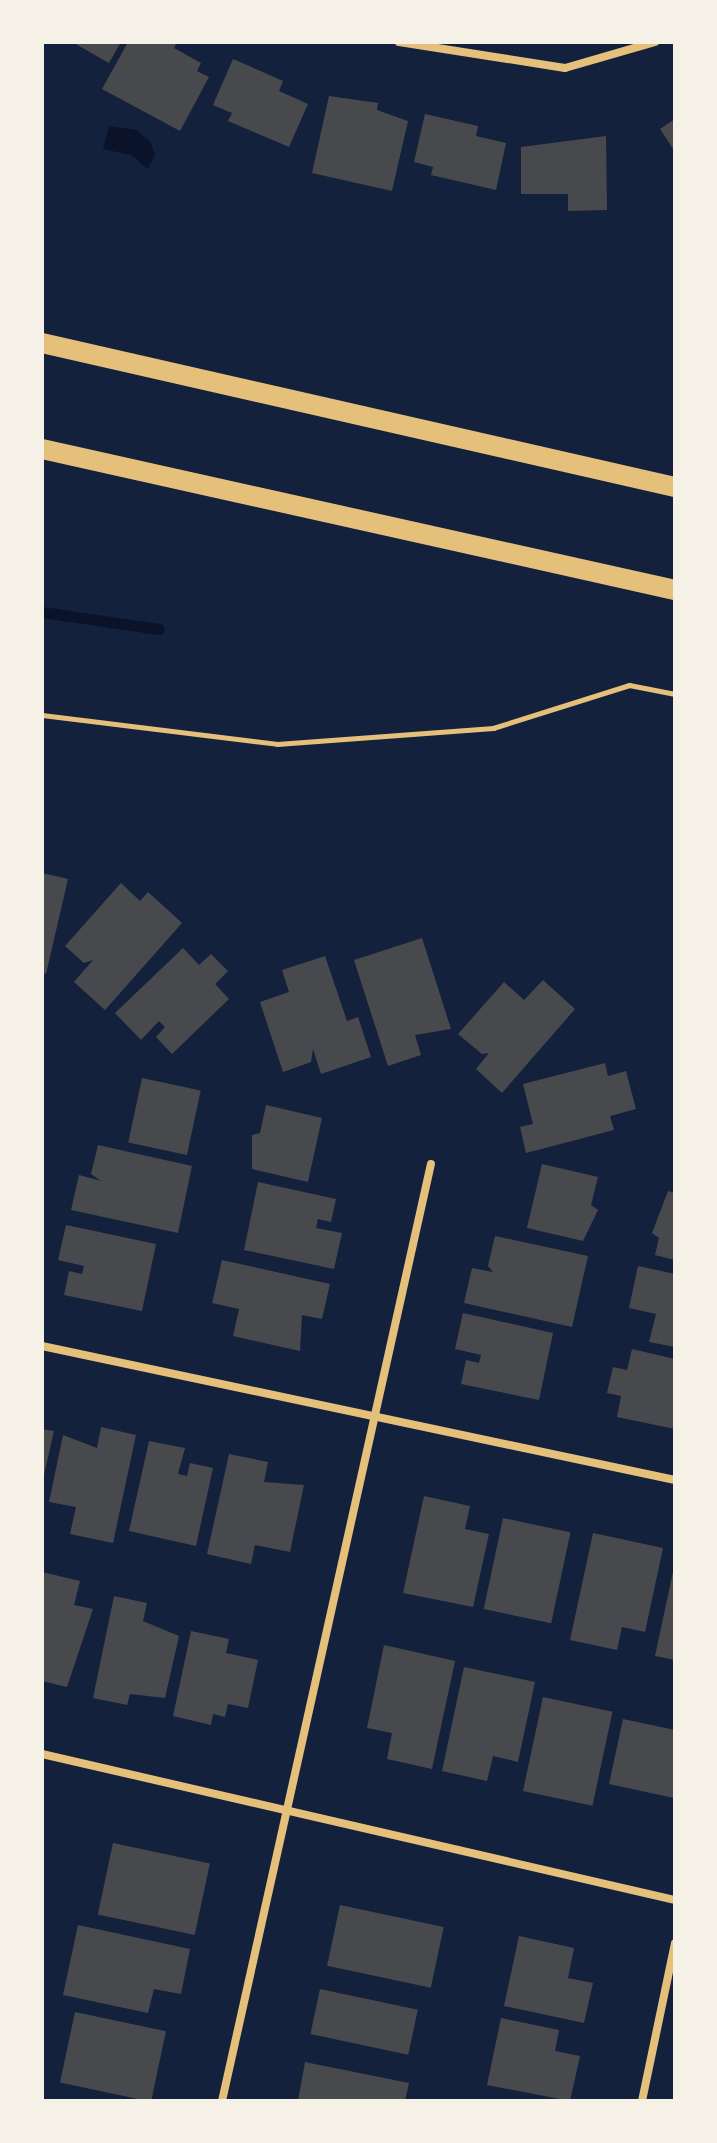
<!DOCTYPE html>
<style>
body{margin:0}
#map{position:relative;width:717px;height:2143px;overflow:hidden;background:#14213d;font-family:Commissioner,sans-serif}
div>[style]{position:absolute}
.water>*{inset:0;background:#0b132b}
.stream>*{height:11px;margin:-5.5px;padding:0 5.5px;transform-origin:5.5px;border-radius:5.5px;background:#0b132b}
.building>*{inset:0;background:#48494c;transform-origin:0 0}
.path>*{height:5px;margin:-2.5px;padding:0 2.5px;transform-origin:2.5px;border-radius:2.5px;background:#e5c07b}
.minor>*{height:8px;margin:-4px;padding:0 4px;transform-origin:4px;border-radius:4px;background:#e5c07b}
.primary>*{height:20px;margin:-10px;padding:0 10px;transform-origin:10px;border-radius:10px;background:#e5c07b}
span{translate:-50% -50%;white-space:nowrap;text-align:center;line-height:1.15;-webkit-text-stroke:8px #f6f1e7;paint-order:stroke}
.frame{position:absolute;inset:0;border:44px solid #f6f1e7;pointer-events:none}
</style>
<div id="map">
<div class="water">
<div style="clip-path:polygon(109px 126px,136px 130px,150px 141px,155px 155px,148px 169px,131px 155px,103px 149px)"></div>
</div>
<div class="stream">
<div style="left:42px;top:612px;width:118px;rotate:8.3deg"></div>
</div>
<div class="building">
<div style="clip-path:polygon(72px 42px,121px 42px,109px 63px)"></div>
<div style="clip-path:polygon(128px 42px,177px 42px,174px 48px,201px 63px,197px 71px,209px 77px,180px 131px,102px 89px)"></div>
<div style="clip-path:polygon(233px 59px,283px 81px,279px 91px,308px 104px,289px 147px,228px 121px,232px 113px,213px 105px)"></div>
<div style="clip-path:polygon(329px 96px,378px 103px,377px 110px,408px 121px,392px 191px,312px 173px)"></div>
<div style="clip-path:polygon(425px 114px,478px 126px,476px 136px,506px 143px,496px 190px,431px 175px,433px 167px,414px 162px)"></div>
<div style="clip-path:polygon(675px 119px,675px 152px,660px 129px)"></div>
<div style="clip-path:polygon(606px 136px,607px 210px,568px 211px,568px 194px,521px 194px,521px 147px)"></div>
<div style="clip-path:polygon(42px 873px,68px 879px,46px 974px,42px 973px)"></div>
<div style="clip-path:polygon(121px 883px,140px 901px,148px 892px,182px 923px,105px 1010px,74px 982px,93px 960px,84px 963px,65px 946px)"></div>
<div style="clip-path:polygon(422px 938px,451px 1029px,415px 1035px,421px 1055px,388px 1066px,354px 960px)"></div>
<div style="clip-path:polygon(183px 948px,199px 965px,211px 954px,228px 971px,215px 984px,229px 999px,172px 1054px,156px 1037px,165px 1027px,159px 1021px,141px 1040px,115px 1013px)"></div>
<div style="clip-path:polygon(325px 956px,347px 1021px,358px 1017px,371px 1057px,321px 1074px,313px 1049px,311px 1062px,283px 1072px,260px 1002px,289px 992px,282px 970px)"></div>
<div style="clip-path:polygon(543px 980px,575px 1009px,502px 1093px,476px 1069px,489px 1053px,482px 1054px,458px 1034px,504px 982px,524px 1000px)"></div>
<div style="clip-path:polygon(605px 1063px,608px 1076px,626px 1071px,636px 1109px,610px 1116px,614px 1130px,526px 1153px,520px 1127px,533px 1124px,523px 1084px)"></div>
<div style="left:142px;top:1078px;width:60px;height:66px;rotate:12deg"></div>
<div style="clip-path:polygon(266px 1105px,322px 1118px,308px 1182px,252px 1169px,252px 1135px,260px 1133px)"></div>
<div style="clip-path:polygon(98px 1145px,192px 1166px,178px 1233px,71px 1210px,79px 1175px,101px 1181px,91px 1174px)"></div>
<div style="clip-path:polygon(542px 1164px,598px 1177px,591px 1205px,598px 1210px,583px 1241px,527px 1228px)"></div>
<div style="clip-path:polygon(258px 1182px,336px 1199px,331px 1222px,318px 1219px,316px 1228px,342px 1233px,334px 1269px,244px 1250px)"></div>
<div style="clip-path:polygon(668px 1191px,675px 1193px,675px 1260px,655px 1255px,659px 1238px,652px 1233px)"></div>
<div style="clip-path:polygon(66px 1225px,156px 1244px,142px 1311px,64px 1295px,69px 1271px,82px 1274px,84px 1266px,58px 1260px)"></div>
<div style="clip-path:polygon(495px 1236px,588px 1256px,572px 1327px,464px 1303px,472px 1268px,493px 1272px,488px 1266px)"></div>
<div style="clip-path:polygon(222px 1260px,330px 1284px,322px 1319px,302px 1315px,300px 1351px,233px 1336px,239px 1309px,212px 1303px)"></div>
<div style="clip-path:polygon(638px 1266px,675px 1274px,675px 1347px,649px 1342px,656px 1314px,629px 1308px)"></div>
<div style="clip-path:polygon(463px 1313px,553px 1333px,539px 1400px,461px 1384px,466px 1360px,479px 1363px,481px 1355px,455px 1349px)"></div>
<div style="clip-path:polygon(632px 1349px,675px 1359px,675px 1429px,617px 1417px,621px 1396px,607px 1393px,613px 1367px,627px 1370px)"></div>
<div style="clip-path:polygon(101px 1427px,136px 1435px,113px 1543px,70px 1534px,76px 1507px,49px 1502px,63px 1435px,97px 1448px)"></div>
<div style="clip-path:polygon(42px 1429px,54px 1431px,43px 1479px,42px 1479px)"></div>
<div style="clip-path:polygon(149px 1441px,185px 1448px,178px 1474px,187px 1476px,190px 1463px,213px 1468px,196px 1546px,129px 1531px)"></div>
<div style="clip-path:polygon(229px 1454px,268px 1462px,264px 1482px,304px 1485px,290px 1552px,255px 1545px,251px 1564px,207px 1554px)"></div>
<div style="clip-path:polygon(424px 1496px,470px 1506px,465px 1529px,489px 1534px,473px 1607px,403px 1593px)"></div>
<div style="left:503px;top:1518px;width:69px;height:93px;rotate:12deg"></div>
<div style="clip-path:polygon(593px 1533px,663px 1548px,645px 1632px,622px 1627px,617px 1650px,570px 1640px)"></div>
<div style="clip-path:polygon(674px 1567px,675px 1568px,675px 1660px,655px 1656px)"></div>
<div style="clip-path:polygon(42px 1572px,80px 1581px,74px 1605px,93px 1609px,67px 1687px,42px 1681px)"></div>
<div style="clip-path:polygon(114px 1596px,147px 1603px,143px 1621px,179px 1636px,165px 1698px,130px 1694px,127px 1705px,93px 1698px)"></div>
<div style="clip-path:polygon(191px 1631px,229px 1639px,226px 1653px,258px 1660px,248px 1708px,228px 1704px,225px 1717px,213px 1714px,211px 1725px,173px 1716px)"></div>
<div style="clip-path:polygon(384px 1645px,455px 1661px,432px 1769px,387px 1759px,392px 1733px,367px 1728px)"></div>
<div style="clip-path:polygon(464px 1667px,535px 1682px,518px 1762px,493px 1756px,487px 1781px,442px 1771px)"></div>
<div style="left:543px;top:1697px;width:71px;height:96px;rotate:12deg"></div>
<div style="clip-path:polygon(623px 1719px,675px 1730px,674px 1798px,609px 1784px)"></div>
<div style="left:113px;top:1843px;width:99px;height:73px;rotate:12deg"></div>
<div style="left:340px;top:1905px;width:106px;height:62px;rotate:12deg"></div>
<div style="clip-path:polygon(78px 1925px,190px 1949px,181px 1994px,154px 1989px,148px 2013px,63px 1995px)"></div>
<div style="clip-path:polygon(519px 1936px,574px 1948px,568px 1978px,593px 1983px,584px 2023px,504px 2006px)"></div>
<div style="left:320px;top:1989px;width:100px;height:46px;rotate:12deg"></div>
<div style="left:75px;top:2012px;width:93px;height:72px;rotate:12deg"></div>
<div style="clip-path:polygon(501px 2018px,559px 2030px,555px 2051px,580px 2056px,570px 2101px,487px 2085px)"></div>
<div style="clip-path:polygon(305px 2062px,409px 2083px,405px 2101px,298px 2101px)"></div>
</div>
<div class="path">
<div style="left:42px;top:715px;width:237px;rotate:7deg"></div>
<div style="left:277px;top:744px;width:217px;rotate:-4.2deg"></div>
<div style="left:493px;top:728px;width:143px;rotate:-17.5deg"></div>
<div style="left:629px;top:685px;width:47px;rotate:11.1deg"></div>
</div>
<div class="minor">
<div style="left:399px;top:42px;width:168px;rotate:8.9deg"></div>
<div style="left:565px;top:68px;width:94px;rotate:-16.1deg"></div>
<div style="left:42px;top:1346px;width:647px;rotate:11.95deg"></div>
<div style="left:42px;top:1754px;width:650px;rotate:12.99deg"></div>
<div style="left:222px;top:2101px;width:960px;rotate:-77.43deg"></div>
<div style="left:642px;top:2101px;width:161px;rotate:-78.2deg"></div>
</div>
<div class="primary">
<div style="left:42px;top:343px;width:649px;rotate:12.82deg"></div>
<div style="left:42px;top:449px;width:649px;rotate:12.56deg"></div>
</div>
<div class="frame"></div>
</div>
